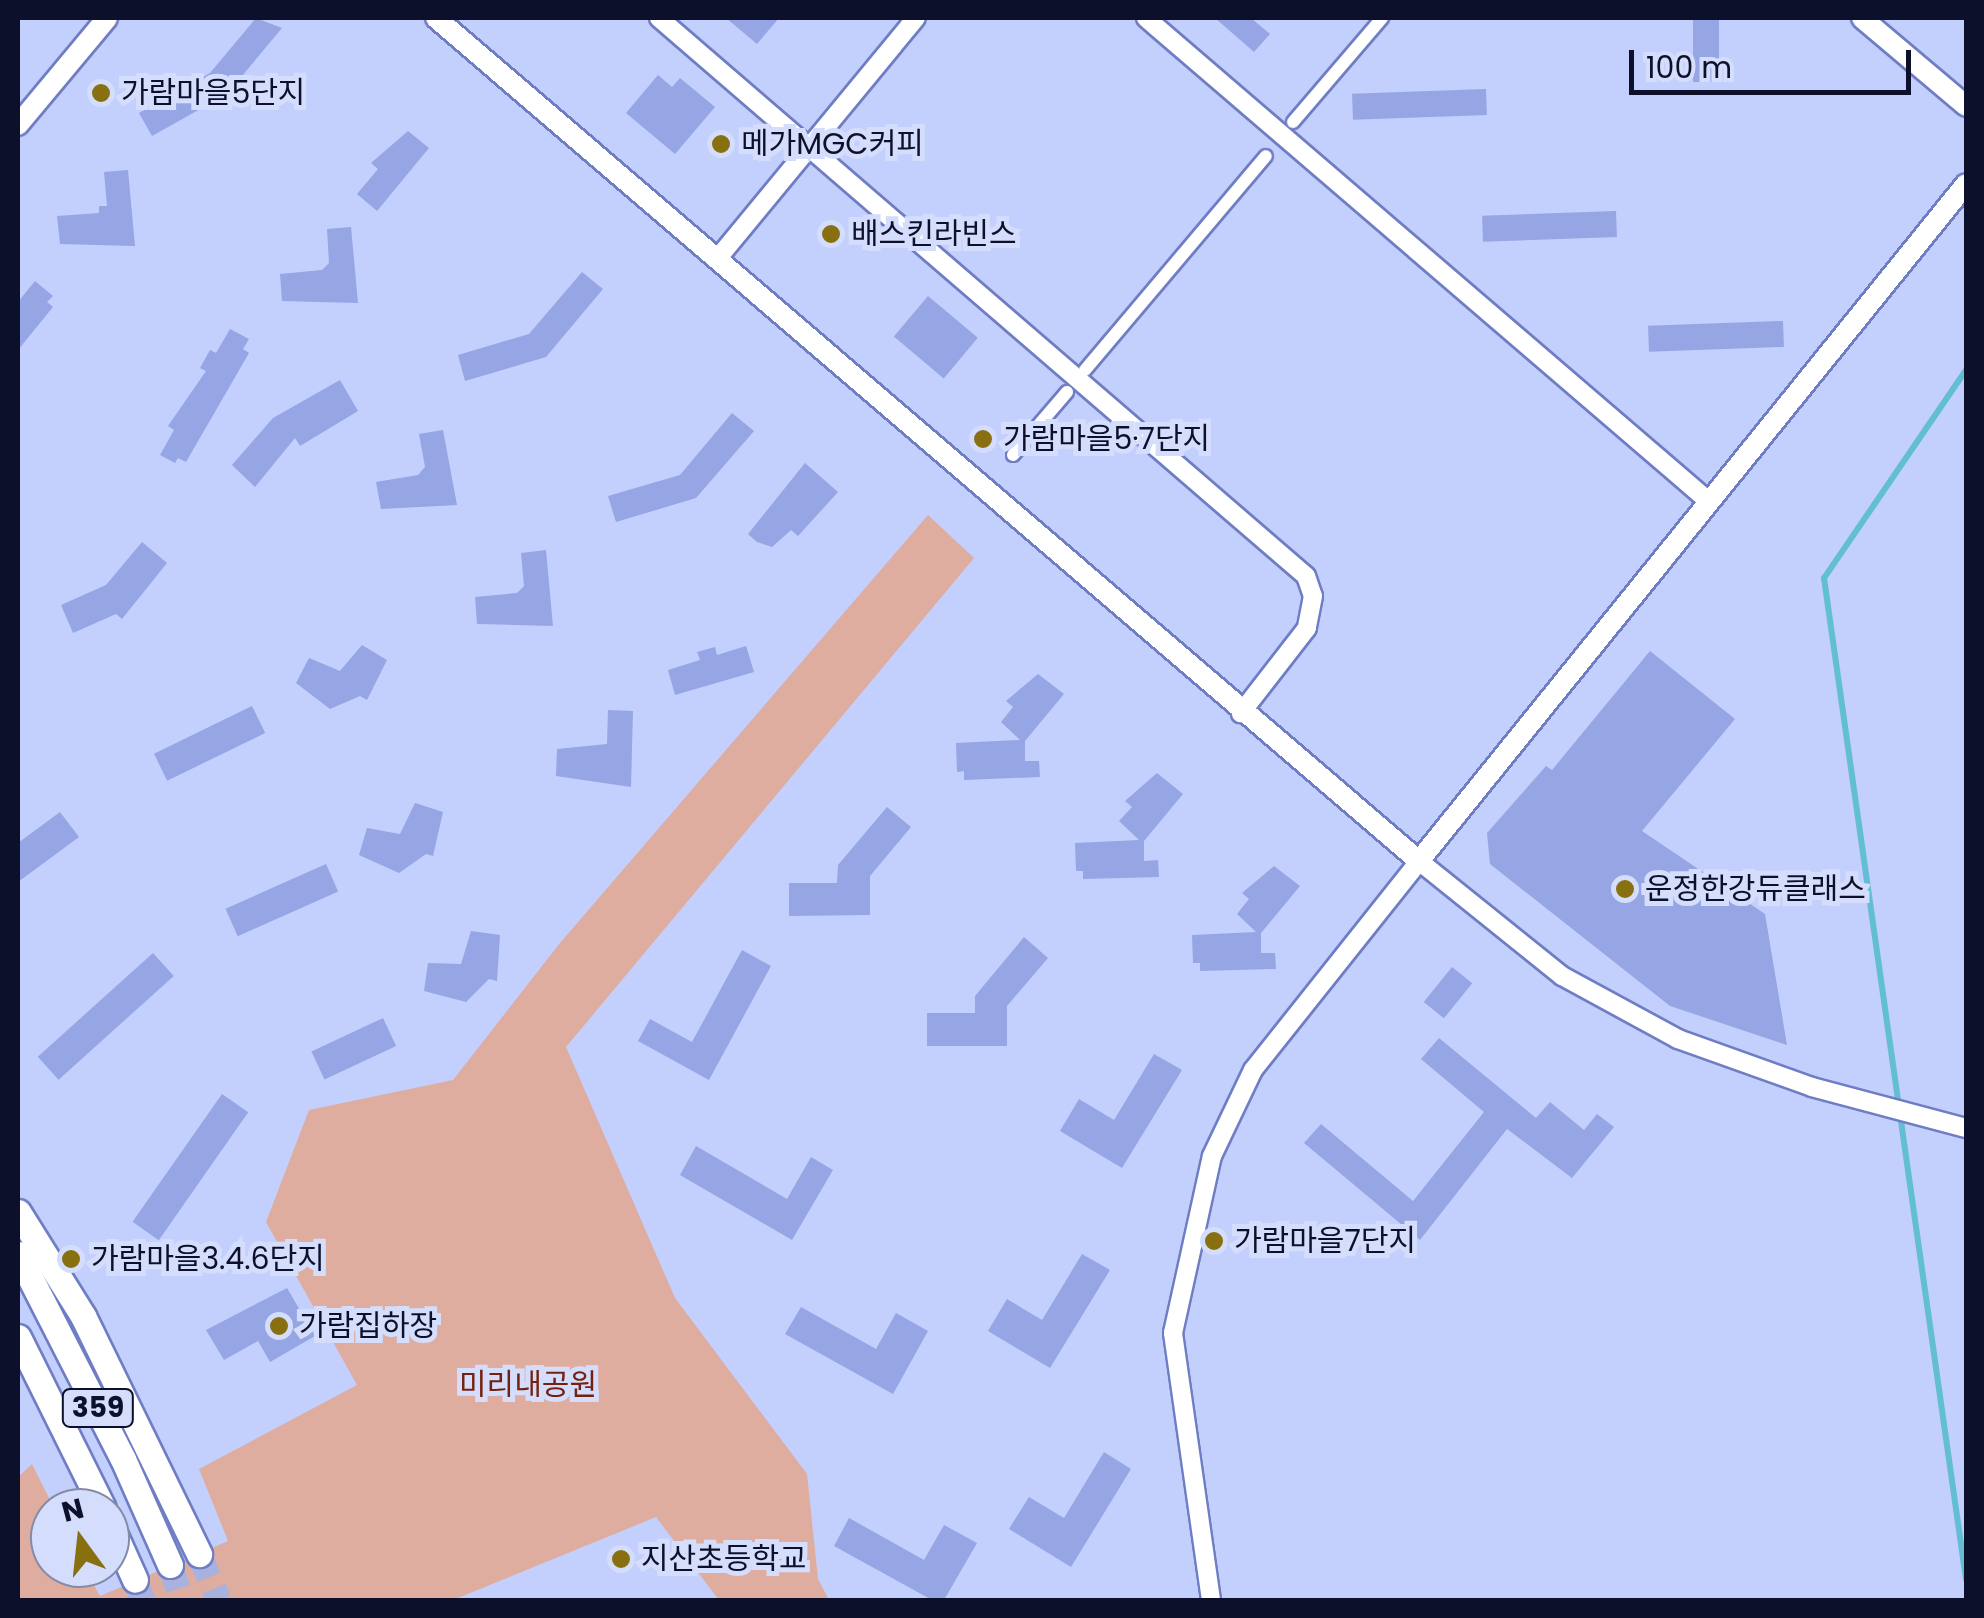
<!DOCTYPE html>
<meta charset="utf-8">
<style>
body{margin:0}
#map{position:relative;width:1984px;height:1618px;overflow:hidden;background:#c3cffc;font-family:Poppins,"Noto Sans KR",sans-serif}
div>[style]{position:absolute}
.green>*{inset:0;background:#dfaca0}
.stream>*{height:6px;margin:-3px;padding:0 3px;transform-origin:3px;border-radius:3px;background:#62bed2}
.building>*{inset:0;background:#96a5e3;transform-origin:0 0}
.primary-tunnel>*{height:25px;margin-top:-12.5px;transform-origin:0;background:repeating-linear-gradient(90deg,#a8b2dd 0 25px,transparent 0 37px)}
.roads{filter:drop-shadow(2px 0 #6f7ec4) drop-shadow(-2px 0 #6f7ec4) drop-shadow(0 2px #6f7ec4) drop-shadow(0 -2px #6f7ec4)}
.pedestrian>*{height:12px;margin:-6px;padding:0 6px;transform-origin:6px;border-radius:6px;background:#fff}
.minor>*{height:18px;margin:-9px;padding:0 9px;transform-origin:9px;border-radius:9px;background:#fff}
.tertiary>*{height:20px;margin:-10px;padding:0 10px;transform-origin:10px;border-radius:10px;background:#fff}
.primary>*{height:25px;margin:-12.5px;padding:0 12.5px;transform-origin:12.5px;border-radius:12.5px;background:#fff}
.dots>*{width:28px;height:28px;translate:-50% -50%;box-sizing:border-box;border:5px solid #d4ddfb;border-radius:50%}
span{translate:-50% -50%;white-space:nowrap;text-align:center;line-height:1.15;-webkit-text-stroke:10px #d4ddfb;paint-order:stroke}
.shield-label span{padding:2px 8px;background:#d4ddfb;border:2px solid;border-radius:8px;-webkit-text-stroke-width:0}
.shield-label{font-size:28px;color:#0c102b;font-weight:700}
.poi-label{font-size:30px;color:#0c102b}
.left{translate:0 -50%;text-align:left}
.park-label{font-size:30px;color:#762110}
.frame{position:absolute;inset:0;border:20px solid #0c102b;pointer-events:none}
.north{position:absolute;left:30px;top:1488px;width:100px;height:100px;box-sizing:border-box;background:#d4ddfb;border:2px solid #848ba8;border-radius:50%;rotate:345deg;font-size:28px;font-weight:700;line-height:40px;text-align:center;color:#0c102b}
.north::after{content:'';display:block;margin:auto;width:35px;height:45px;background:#887011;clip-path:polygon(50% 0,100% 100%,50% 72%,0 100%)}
.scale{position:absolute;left:1629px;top:50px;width:282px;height:45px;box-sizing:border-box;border:5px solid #0c102b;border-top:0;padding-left:12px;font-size:30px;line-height:35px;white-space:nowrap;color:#0c102b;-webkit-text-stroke:8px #d4ddfb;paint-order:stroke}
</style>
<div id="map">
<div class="green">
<div style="clip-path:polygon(928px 515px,974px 558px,566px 1047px,675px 1298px,807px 1474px,818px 1579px,829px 1600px,719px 1600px,656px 1517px,453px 1600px,18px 1600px,18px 1477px,32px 1464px,54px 1508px,50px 1568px,85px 1568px,100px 1596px,228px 1541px,199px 1469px,357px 1385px,266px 1222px,309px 1110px,453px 1080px,560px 943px)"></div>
</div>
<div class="stream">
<div style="left:1966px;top:370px;width:252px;rotate:124.3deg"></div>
<div style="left:1824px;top:578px;width:1011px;rotate:81.93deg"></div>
</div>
<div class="building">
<div style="clip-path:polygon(256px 18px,282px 28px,227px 94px,152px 136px,139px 113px,210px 73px)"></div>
<div style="clip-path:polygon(726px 18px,779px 18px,757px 44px)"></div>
<div style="clip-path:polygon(1215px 18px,1251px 18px,1270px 34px,1254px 52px)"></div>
<div style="left:1693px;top:18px;width:26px;height:64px"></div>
<div style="clip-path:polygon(658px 75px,672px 87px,680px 78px,715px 107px,675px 154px,626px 113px)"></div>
<div style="left:1486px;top:89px;width:26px;height:134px;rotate:88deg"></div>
<div style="clip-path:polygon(408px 131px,429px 148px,377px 211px,357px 194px,378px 169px,371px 163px)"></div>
<div style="clip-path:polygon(128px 170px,135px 246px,60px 244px,57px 216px,99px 213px,99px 206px,107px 206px,104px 172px)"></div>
<div style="left:1616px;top:211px;width:26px;height:134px;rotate:88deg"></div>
<div style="clip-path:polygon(351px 227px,358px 303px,282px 301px,280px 274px,322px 270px,329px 263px,327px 229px)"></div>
<div style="clip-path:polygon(582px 272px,603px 289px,546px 357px,465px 381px,458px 355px,529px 334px)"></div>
<div style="clip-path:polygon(35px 281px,53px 296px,47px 302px,53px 307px,18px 350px,18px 302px)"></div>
<div style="left:928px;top:296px;width:65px;height:53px;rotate:40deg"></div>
<div style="left:1783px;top:321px;width:26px;height:135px;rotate:88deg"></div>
<div style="clip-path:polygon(230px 329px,249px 339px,243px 349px,249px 353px,186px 462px,178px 458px,175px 463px,160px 455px,174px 430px,168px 426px,206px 371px,200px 368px,210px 350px,216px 353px)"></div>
<div style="clip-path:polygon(340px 380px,358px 411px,300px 446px,295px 438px,255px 487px,232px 465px,273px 418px)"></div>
<div style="clip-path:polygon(732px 413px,754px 431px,696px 498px,616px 522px,608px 496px,680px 475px)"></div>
<div style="clip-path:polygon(443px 430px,457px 505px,381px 509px,376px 482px,418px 475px,425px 467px,419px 434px)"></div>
<div style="clip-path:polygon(805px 463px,838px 492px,798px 536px,791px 530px,772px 547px,757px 542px,748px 534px)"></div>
<div style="clip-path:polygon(142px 542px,167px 563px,122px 619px,116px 614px,73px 633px,61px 605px,106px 585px)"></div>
<div style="clip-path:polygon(546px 550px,553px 626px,477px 624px,475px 597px,517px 593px,524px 586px,521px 553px)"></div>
<div style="clip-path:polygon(362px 645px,387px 660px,367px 700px,360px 696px,330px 709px,296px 683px,309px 658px,340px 671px)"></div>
<div style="clip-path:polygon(746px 646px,754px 672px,675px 695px,668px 670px,700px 660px,697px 652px,715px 647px,717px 655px)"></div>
<div style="clip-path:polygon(1650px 651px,1735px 719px,1642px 831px,1765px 914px,1787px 1045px,1670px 1006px,1490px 864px,1487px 833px,1546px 766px,1552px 770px)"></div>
<div style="clip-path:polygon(1038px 674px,1064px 694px,1025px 741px,1025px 761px,1039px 761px,1040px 777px,964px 780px,964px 771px,957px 772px,956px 743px,1020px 740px,1001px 722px,1013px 707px,1006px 701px)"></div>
<div style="left:252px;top:706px;width:30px;height:109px;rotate:64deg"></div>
<div style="clip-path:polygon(608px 710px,633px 711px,631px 787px,556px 776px,557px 749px,607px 744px)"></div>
<div style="clip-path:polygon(1157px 773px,1183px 794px,1144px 841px,1144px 861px,1158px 860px,1159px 877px,1083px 879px,1083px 871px,1076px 871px,1075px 843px,1139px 840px,1119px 821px,1132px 807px,1125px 801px)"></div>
<div style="clip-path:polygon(415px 803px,443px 812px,433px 856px,426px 854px,399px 873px,359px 855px,367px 828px,400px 834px)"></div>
<div style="clip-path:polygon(887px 807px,911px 827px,870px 876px,870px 915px,789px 916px,789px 883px,837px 883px,838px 865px)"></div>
<div style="clip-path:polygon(60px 812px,79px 837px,18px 882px,18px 843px)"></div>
<div style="left:326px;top:864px;width:30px;height:110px;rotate:66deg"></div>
<div style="clip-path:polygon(1274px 866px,1300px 886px,1261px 933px,1261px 953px,1275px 953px,1276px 969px,1200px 971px,1200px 963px,1193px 963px,1192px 935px,1256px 932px,1237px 914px,1249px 899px,1242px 893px)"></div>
<div style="clip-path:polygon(471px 931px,500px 935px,497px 981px,489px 979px,466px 1002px,424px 991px,428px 963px,461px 964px)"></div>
<div style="clip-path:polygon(1024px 937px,1048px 958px,1007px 1006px,1007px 1046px,927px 1046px,927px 1013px,975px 1013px,975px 996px)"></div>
<div style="clip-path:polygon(742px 950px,771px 966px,709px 1080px,638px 1041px,650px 1019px,692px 1042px)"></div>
<div style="left:153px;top:953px;width:31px;height:155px;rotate:48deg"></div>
<div style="left:1452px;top:967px;width:26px;height:45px;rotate:39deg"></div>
<div style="left:383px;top:1018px;width:31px;height:79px;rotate:65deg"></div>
<div style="clip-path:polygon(1439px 1038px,1536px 1118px,1550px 1102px,1584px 1130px,1597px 1114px,1614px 1127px,1572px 1178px,1507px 1129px,1420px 1240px,1304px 1143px,1321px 1124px,1413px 1201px,1484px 1112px,1421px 1059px)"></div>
<div style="clip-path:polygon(1154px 1054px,1182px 1070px,1122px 1168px,1060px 1131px,1079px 1099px,1114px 1120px)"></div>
<div style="left:222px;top:1094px;width:32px;height:156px;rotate:35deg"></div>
<div style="clip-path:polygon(696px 1146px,787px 1199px,811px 1157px,833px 1170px,792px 1240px,680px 1175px)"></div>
<div style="clip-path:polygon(1082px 1254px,1110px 1270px,1050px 1368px,988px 1331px,1007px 1299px,1042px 1320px)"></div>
<div style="clip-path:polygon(287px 1288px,315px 1336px,270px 1362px,258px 1341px,224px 1360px,206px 1330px)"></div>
<div style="clip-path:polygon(801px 1307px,876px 1349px,896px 1313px,928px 1331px,893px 1394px,785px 1334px)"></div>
<div style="clip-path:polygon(1104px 1452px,1131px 1469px,1071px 1567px,1009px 1529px,1029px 1497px,1064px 1518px)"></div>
<div style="clip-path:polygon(849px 1518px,924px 1560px,944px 1525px,977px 1543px,944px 1600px,932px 1600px,834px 1546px)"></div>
</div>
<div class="primary-tunnel">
<div style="left:199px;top:1554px;width:50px;rotate:66.5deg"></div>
<div style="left:170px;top:1565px;width:37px;rotate:71deg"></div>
<div style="left:135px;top:1580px;width:22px;rotate:68deg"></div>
</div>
<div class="roads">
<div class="pedestrian">
<div style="left:1293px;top:122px;width:137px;rotate:-49.4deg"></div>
<div style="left:1085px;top:370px;width:280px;rotate:-49.8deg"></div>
<div style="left:1013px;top:455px;width:83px;rotate:-49.4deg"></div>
</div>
<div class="minor">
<div style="left:659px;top:18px;width:854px;rotate:40.78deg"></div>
<div style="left:1306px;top:576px;width:21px;rotate:71deg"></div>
<div style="left:1313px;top:596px;width:33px;rotate:101deg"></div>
<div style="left:1307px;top:628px;width:108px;rotate:127.8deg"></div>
<div style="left:1146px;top:18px;width:738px;rotate:40.66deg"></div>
<div style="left:718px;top:258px;width:311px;rotate:-50.5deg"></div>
<div style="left:1211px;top:1600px;width:270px;rotate:-98.1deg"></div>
<div style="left:1173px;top:1333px;width:181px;rotate:-77.6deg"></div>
<div style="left:1212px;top:1156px;width:95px;rotate:-64.5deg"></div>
<div style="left:1253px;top:1070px;width:267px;rotate:-51.5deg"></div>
<div style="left:1419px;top:861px;width:184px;rotate:38.8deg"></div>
<div style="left:1562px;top:976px;width:132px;rotate:28.5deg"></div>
<div style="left:1678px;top:1039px;width:142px;rotate:19.7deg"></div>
<div style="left:1812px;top:1087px;width:159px;rotate:14.9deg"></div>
</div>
<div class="tertiary">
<div style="left:436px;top:18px;width:1295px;rotate:40.62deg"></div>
<div style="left:1419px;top:861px;width:870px;rotate:-51.06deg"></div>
<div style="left:1862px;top:18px;width:136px;rotate:40.2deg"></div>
<div style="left:18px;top:125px;width:139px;rotate:-50.2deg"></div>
</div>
<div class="primary">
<div style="left:18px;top:1212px;width:123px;rotate:58deg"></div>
<div style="left:83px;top:1316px;width:265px;rotate:64deg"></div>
<div style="left:18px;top:1254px;width:230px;rotate:62.9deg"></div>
<div style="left:123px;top:1459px;width:116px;rotate:66.1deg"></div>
<div style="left:18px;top:1337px;width:191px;rotate:63.6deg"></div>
<div style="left:110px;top:1524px;width:61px;rotate:65.9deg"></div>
</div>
</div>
<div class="dots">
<div style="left:101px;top:93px;background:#887011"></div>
<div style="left:721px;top:144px;background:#887011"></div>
<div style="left:831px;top:234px;background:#887011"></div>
<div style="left:983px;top:439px;background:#887011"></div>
<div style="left:1625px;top:889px;background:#887011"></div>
<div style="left:1214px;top:1241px;background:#887011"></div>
<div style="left:71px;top:1259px;background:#887011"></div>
<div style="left:279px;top:1326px;background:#887011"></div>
<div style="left:621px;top:1559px;background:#887011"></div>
</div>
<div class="shield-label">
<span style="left:98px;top:1408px">359</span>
</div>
<div class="poi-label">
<span class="left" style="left:121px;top:93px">가람마을5단지</span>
<span class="left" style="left:741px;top:144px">메가MGC커피</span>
<span class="left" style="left:851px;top:234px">배스킨라빈스</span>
<span class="left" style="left:1003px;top:439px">가람마을5·7단지</span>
<span class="left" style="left:1645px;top:889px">운정한강듀클래스</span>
<span class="left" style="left:1234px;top:1241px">가람마을7단지</span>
<span class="left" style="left:91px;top:1259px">가람마을3.4.6단지</span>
<span class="left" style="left:299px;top:1326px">가람집하장</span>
<span class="left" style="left:641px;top:1559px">지산초등학교</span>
</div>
<div class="park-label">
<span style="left:528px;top:1385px">미리내공원</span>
</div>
<div class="frame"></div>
<div class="north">N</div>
<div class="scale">100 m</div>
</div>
